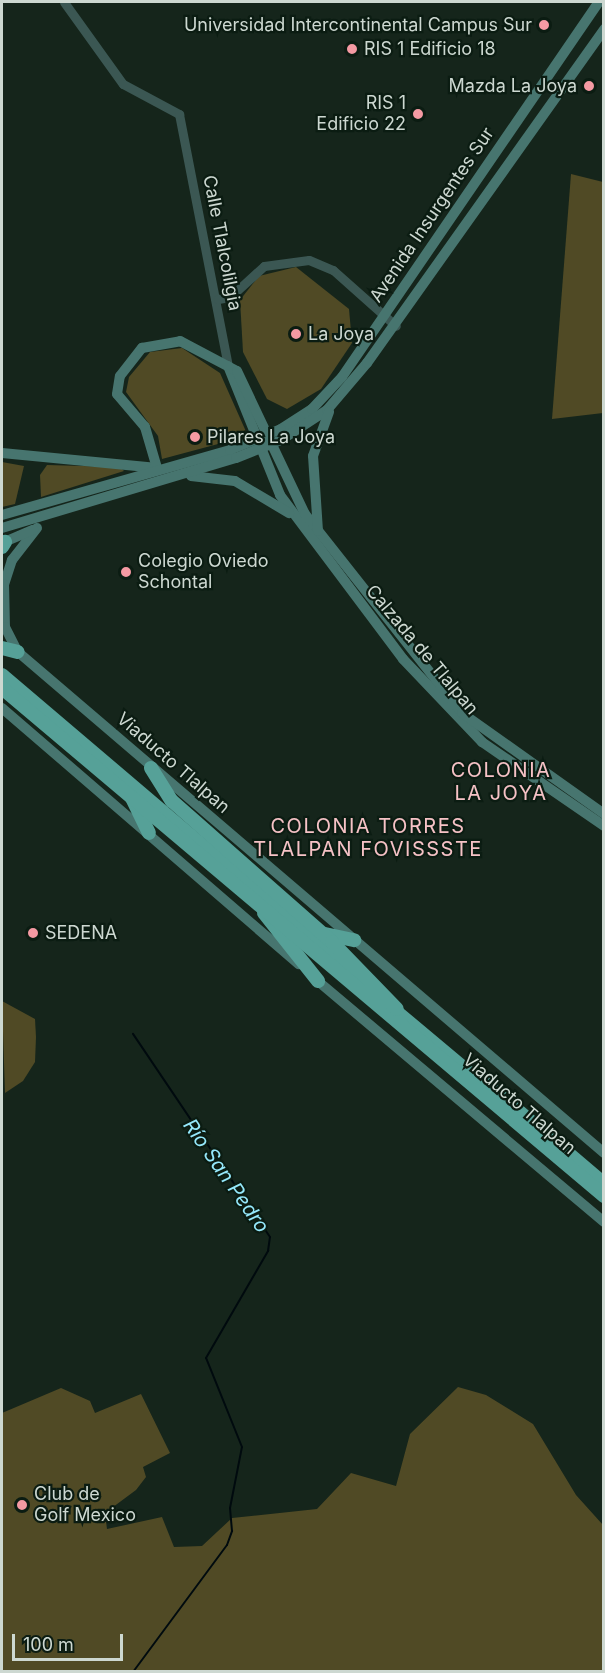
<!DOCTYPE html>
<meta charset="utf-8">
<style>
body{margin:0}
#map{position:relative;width:605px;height:1673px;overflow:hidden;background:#15251b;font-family:Inter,sans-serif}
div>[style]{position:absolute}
.green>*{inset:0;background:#504a25}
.stream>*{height:2px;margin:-1px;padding:0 1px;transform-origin:1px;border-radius:1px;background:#000a0e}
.tertiary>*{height:9px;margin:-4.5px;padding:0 4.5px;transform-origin:4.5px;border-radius:4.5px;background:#3b5753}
.secondary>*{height:10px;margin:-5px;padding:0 5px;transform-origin:5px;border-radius:5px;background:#47756f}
.motorway>*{height:14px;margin:-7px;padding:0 7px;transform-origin:7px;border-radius:7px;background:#56a198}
.secondary-bridge>*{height:10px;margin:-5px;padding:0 5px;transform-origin:5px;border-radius:5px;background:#47756f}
.motorway-bridge>*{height:14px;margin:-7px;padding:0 7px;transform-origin:7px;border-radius:7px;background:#56a198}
.dots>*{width:16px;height:16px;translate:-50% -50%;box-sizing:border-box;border:3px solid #0b1c12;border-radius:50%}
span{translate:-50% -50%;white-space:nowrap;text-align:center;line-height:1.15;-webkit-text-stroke:4.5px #0b1c12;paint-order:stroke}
.poi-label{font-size:18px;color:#cdd8d1}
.right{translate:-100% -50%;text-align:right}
.left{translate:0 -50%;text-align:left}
.street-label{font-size:18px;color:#cdd8d1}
.neighbourhood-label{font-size:20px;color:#f6c2c6;letter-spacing:1.5px}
.water-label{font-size:20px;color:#95e8fb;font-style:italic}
.frame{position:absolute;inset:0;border:3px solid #cdd8d1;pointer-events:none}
.scale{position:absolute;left:12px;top:1634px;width:111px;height:27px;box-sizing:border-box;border:3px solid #cdd8d1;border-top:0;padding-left:8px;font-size:18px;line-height:21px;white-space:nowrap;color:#cdd8d1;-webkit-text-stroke:4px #0b1c12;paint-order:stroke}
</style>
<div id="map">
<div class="green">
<div style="clip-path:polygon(571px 174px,603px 182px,603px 413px,552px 419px)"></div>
<div style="clip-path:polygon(296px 267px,349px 309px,352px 343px,321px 389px,287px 409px,267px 399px,243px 352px,240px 300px,259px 276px)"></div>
<div style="clip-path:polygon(182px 348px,220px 373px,248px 436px,162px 459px,158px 436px,126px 392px,129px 377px,150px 352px)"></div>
<div style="clip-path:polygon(2px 462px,24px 466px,15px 504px,2px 507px)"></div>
<div style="clip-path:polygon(47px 465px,120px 467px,124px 471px,41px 497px,40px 475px)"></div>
<div style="clip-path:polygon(2px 1001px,35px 1019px,36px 1037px,35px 1062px,23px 1081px,5px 1093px)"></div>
<div style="clip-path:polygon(458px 1387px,486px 1395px,533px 1424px,576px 1495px,603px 1525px,603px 1671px,2px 1671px,2px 1413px,61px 1388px,90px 1401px,95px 1413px,141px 1394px,170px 1453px,143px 1467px,146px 1477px,136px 1490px,105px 1513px,107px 1529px,162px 1517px,174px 1547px,202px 1546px,232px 1518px,317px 1509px,351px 1473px,396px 1486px,410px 1434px)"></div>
</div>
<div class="stream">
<div style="left:133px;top:1672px;width:158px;rotate:-53.5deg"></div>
<div style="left:227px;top:1545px;width:15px;rotate:-70deg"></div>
<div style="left:232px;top:1531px;width:23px;rotate:-95deg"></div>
<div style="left:230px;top:1508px;width:62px;rotate:-78.9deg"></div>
<div style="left:242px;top:1447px;width:96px;rotate:-112deg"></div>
<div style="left:206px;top:1358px;width:124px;rotate:-59.9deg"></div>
<div style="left:268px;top:1251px;width:14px;rotate:-82deg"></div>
<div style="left:270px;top:1237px;width:245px;rotate:-124deg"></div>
</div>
<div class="tertiary">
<div style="left:64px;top:2px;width:101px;rotate:54.3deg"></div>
<div style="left:123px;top:84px;width:64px;rotate:28.2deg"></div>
<div style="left:179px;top:114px;width:257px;rotate:79deg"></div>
<div style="left:218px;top:299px;width:12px;rotate:-9deg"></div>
<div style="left:230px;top:297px;width:46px;rotate:-42.4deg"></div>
<div style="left:264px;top:266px;width:45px;rotate:-7.6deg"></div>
<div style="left:309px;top:260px;width:26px;rotate:23deg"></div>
<div style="left:333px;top:270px;width:84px;rotate:41.6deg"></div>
</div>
<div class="secondary">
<div style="left:228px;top:366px;width:139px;rotate:68deg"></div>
<div style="left:280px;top:495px;width:205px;rotate:53.1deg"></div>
<div style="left:403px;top:659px;width:115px;rotate:46.4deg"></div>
<div style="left:482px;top:742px;width:148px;rotate:34.5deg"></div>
<div style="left:281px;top:429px;width:37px;rotate:-33deg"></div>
<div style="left:312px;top:409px;width:44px;rotate:-46.8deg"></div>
<div style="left:342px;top:377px;width:455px;rotate:-55.6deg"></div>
<div style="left:281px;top:440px;width:55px;rotate:-33.1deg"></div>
<div style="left:327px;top:410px;width:62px;rotate:-49.6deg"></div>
<div style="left:367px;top:363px;width:410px;rotate:-54.6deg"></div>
<div style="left:2px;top:453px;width:156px;rotate:5.5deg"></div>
<div style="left:157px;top:468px;width:43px;rotate:-106.3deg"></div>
<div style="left:145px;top:427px;width:43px;rotate:-130.3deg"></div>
<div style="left:117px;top:394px;width:18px;rotate:-81deg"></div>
<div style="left:120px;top:376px;width:36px;rotate:-52deg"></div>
<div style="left:142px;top:348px;width:39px;rotate:-10deg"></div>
<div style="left:180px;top:341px;width:64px;rotate:27.8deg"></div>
<div style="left:237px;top:371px;width:158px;rotate:64.6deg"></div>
<div style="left:305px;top:514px;width:253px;rotate:51.7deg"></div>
<div style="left:462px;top:713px;width:174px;rotate:35.4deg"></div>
<div style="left:191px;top:476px;width:44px;rotate:6.5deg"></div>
<div style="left:235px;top:481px;width:63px;rotate:30.7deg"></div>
<div style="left:2px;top:515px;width:237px;rotate:-15.9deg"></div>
<div style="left:2px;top:528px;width:244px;rotate:-16.7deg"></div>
<div style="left:37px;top:528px;width:41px;rotate:128deg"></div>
<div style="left:12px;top:560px;width:25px;rotate:108deg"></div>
<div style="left:4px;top:584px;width:43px;rotate:88.7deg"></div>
<div style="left:5px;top:627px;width:28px;rotate:63deg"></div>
<div style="left:18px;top:652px;width:771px;rotate:40.53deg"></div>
<div style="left:318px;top:531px;width:75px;rotate:-93.8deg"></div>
<div style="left:313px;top:456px;width:47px;rotate:-70deg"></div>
<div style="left:2px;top:543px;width:34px;rotate:-23deg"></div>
<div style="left:2px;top:708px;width:392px;rotate:40.8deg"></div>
<div style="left:313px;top:977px;width:380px;rotate:40.1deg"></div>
</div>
<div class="motorway">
<div style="left:2px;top:547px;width:6px;rotate:-59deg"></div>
<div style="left:2px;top:648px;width:16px;rotate:14deg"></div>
<div style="left:2px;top:675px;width:486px;rotate:40.4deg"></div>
<div style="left:151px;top:768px;width:39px;rotate:58deg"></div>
<div style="left:131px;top:796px;width:41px;rotate:64.1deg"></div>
<div style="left:264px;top:913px;width:87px;rotate:51.5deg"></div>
<div style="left:325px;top:934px;width:30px;rotate:12deg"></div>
<div style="left:386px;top:1003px;width:131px;rotate:40deg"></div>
<div style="left:482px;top:1080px;width:160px;rotate:40.4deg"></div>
</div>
<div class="secondary-bridge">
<div style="left:230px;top:450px;width:55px;rotate:-22.4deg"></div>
<div style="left:236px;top:458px;width:48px;rotate:-21.8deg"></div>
</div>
<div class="motorway-bridge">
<div style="left:2px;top:688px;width:788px;rotate:40.16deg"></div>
<div style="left:172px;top:801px;width:213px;rotate:41.4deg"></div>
<div style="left:332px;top:942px;width:93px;rotate:45.9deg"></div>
</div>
<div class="dots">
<div style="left:544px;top:25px;background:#f49aa3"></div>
<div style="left:352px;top:49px;background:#f49aa3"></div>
<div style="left:589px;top:86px;background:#f49aa3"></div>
<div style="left:418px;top:114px;background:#f49aa3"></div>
<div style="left:296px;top:334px;background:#f49aa3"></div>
<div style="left:195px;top:437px;background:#f49aa3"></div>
<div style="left:126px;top:572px;background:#f49aa3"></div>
<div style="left:33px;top:933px;background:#f49aa3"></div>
<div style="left:22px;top:1505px;background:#f49aa3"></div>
</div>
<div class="poi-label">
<span class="right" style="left:532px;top:25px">Universidad Intercontinental Campus Sur</span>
<span class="left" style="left:364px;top:49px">RIS 1 Edificio 18</span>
<span class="right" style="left:577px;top:86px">Mazda La Joya</span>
<span class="right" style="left:406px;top:114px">RIS 1<br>Edificio 22</span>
<span class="left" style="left:308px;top:334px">La Joya</span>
<span class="left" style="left:207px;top:437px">Pilares La Joya</span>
<span class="left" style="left:138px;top:572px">Colegio Oviedo<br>Schontal</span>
<span class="left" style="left:45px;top:933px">SEDENA</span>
<span class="left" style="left:34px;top:1505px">Club de<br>Golf Mexico</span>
</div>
<div class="street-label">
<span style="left:432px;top:215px;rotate:-56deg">Avenida Insurgentes Sur</span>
<span style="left:222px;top:243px;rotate:79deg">Calle Tlalcolilgia</span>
<span style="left:422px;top:650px;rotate:50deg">Calzada de Tlalpan</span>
<span style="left:173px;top:763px;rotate:41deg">Viaducto Tlalpan</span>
<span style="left:519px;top:1104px;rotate:41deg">Viaducto Tlalpan</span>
</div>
<div class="neighbourhood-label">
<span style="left:501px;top:782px">COLONIA<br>LA JOYA</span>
<span style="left:368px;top:838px">COLONIA TORRES<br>TLALPAN FOVISSSTE</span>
</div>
<div class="water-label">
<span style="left:226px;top:1176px;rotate:55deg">Río San Pedro</span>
</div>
<div class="frame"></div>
<div class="scale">100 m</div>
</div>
